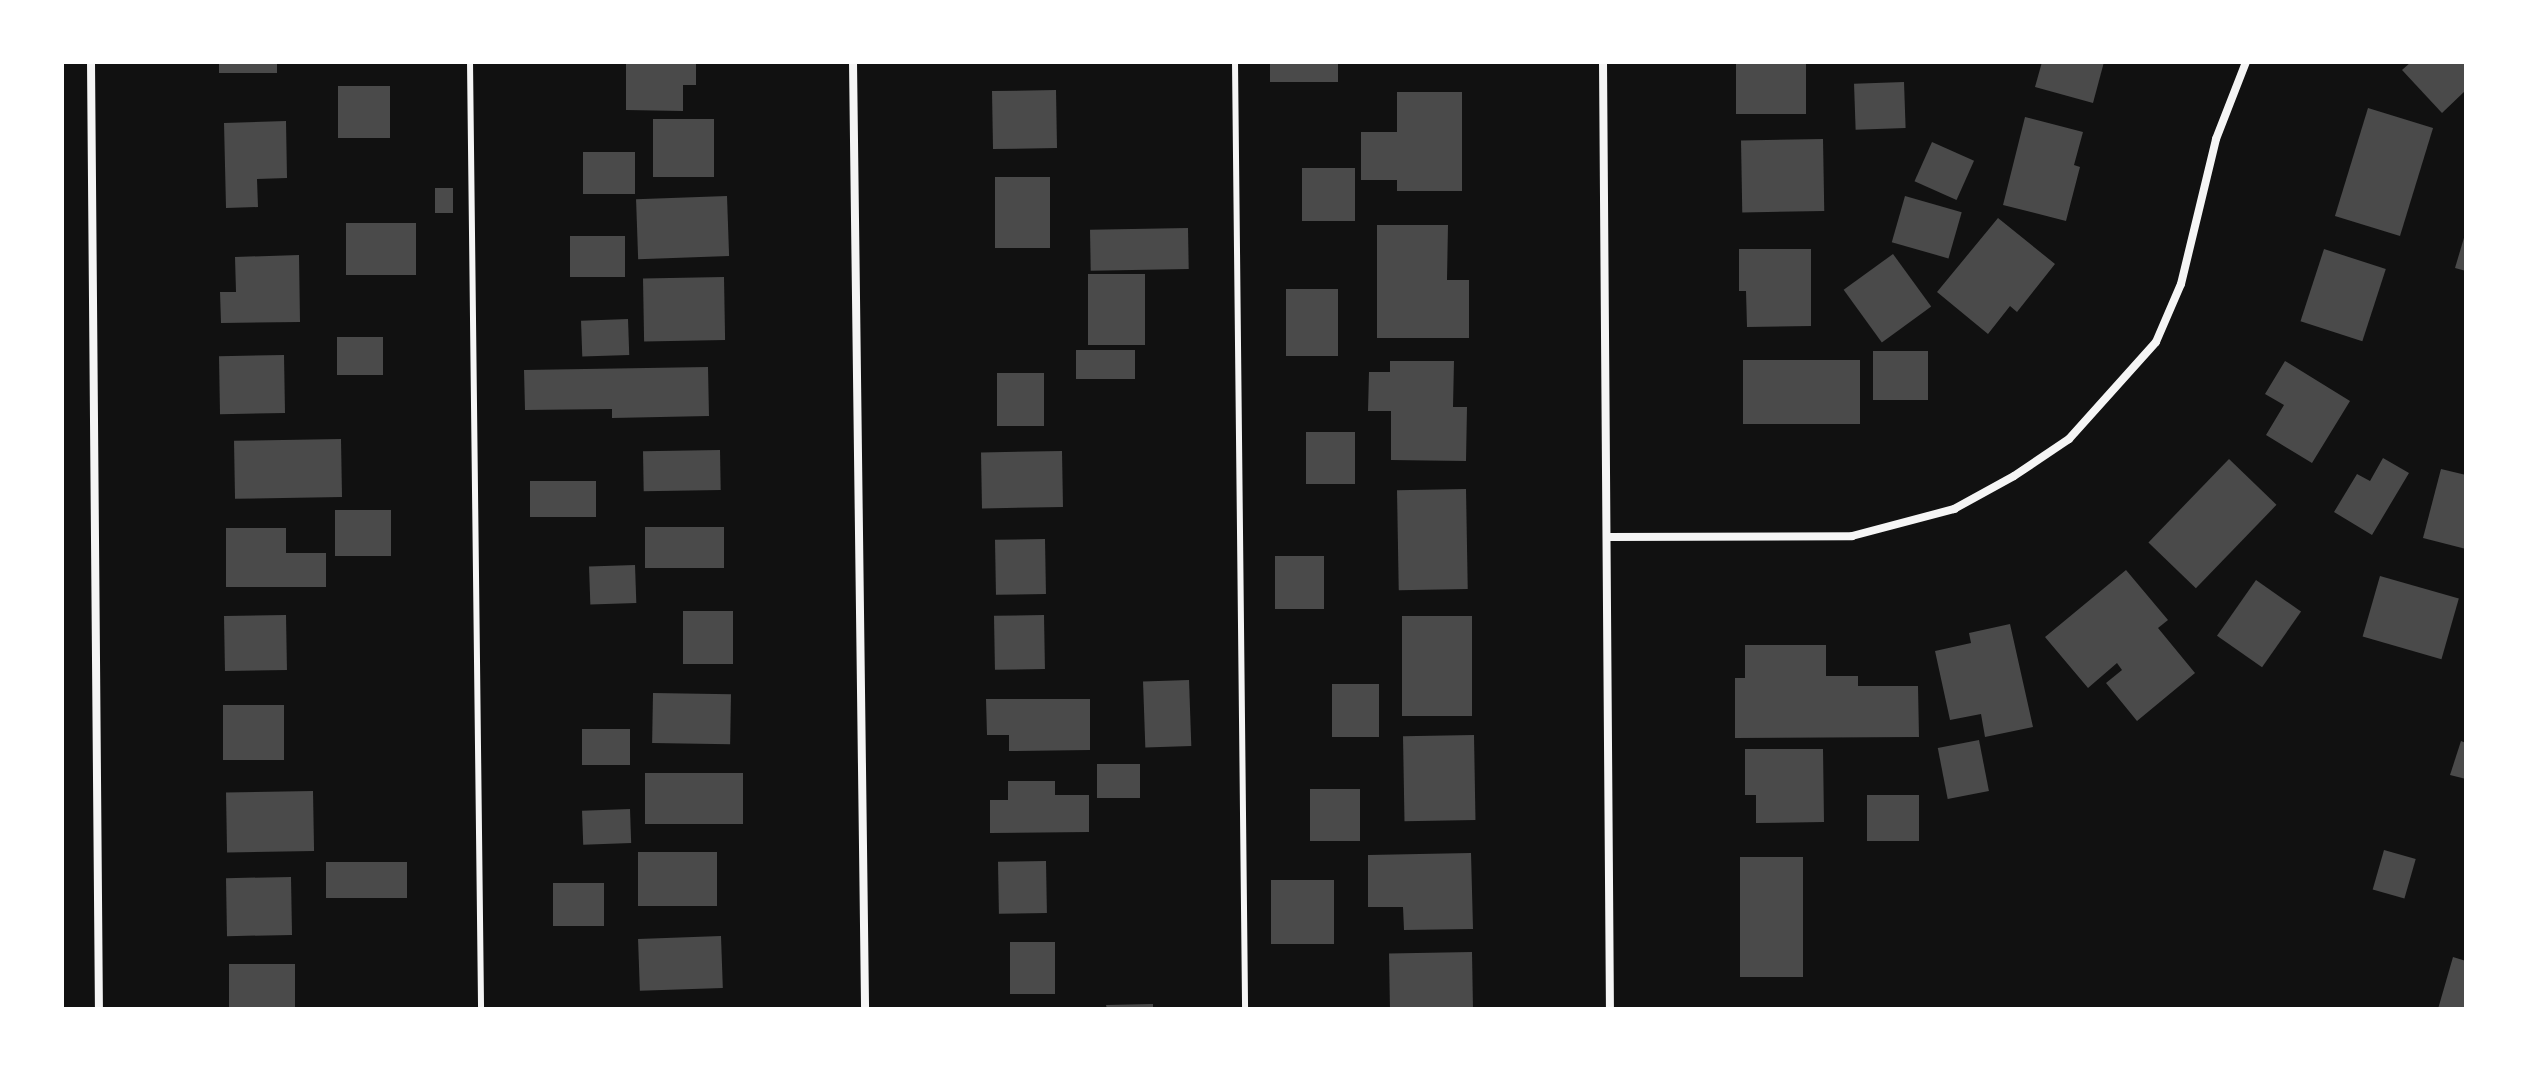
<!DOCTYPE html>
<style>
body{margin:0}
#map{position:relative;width:2528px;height:1071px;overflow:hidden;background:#111;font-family:"Open Sans",sans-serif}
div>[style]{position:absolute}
.building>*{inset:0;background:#4a4a4a;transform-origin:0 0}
.service>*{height:6px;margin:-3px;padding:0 3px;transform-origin:3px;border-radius:3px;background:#f5f5f5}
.minor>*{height:8px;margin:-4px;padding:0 4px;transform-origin:4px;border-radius:4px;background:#f5f5f5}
span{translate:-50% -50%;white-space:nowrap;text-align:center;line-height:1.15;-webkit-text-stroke:6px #fff;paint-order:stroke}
.frame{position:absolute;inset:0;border:64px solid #fff;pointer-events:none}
</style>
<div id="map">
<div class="building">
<div style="left:219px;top:62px;width:58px;height:11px"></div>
<div style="clip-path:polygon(626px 62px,696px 62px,696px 85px,683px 85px,683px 111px,626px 110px)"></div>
<div style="left:1270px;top:62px;width:68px;height:20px"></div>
<div style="left:1736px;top:62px;width:70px;height:52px"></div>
<div style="clip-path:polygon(2042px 62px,2104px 62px,2093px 103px,2035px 87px)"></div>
<div style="clip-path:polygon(2411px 62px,2466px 62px,2466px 90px,2442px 113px,2402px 70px)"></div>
<div style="left:1904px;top:82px;width:46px;height:50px;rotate:88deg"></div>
<div style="left:338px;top:86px;width:52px;height:52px"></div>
<div style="left:1056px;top:90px;width:58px;height:64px;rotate:89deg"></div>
<div style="clip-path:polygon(1397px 92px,1462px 92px,1462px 191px,1397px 191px,1397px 180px,1361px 180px,1361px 132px,1397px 132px)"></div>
<div style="left:2368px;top:108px;width:68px;height:113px;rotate:17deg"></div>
<div style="clip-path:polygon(2025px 117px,2083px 132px,2074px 165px,2080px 167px,2066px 221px,2003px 205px)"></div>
<div style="left:653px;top:119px;width:61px;height:58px"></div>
<div style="clip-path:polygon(286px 121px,287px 178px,257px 179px,258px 207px,226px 208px,224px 123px)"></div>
<div style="left:1823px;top:139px;width:72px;height:82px;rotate:89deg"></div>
<div style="left:1932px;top:142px;width:46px;height:43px;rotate:24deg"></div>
<div style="left:583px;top:152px;width:52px;height:42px"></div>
<div style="left:1302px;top:168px;width:53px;height:53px"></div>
<div style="left:995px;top:177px;width:55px;height:71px"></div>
<div style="left:435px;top:188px;width:18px;height:25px"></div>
<div style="left:727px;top:196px;width:60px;height:91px;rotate:88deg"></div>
<div style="left:1905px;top:196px;width:59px;height:48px;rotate:16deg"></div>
<div style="clip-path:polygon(1998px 218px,2055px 264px,2017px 312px,2010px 306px,1988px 334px,1937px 292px)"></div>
<div style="left:346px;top:223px;width:70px;height:52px"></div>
<div style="clip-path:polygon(1377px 225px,1448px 225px,1447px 280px,1469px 280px,1469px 338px,1377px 338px)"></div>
<div style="left:1188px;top:228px;width:41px;height:98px;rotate:89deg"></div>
<div style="clip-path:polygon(2466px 231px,2466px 271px,2455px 268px)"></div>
<div style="left:570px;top:236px;width:55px;height:41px"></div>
<div style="clip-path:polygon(1739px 249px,1811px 249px,1811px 326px,1747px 327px,1746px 291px,1739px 291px)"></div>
<div style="left:2324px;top:249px;width:65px;height:76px;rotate:18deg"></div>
<div style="left:1893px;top:254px;width:65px;height:61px;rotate:54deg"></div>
<div style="clip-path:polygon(299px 255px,300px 322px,221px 323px,220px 292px,236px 292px,235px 257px)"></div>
<div style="left:1145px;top:274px;width:71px;height:57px;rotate:90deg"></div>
<div style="left:724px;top:277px;width:63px;height:81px;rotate:89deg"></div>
<div style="left:1286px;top:289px;width:52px;height:67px"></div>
<div style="left:628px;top:319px;width:36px;height:47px;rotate:88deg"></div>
<div style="left:337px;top:337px;width:46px;height:38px"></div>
<div style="left:1076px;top:350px;width:59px;height:29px"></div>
<div style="left:1873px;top:351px;width:55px;height:49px"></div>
<div style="left:284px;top:355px;width:58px;height:65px;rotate:89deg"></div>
<div style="left:1860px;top:360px;width:64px;height:117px;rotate:90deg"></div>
<div style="clip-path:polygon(1390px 361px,1454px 361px,1453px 407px,1467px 407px,1466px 461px,1391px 460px,1391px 411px,1368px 411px,1369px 372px,1390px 372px)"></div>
<div style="clip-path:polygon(2285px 361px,2350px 401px,2312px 463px,2266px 435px,2284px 405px,2265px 394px)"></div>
<div style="clip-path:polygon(708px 367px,709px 416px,612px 418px,612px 409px,525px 410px,524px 370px)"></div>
<div style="left:997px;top:373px;width:47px;height:53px"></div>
<div style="left:1306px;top:432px;width:49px;height:52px"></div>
<div style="left:341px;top:439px;width:58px;height:107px;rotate:89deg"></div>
<div style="left:720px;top:450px;width:40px;height:77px;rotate:89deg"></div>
<div style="left:1062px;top:451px;width:56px;height:81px;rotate:89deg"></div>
<div style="clip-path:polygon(2383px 458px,2409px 473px,2372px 535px,2334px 512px,2357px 474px,2370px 481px)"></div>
<div style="left:2229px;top:459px;width:66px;height:116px;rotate:44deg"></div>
<div style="clip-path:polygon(2441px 469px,2466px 475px,2466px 549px,2423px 538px)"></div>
<div style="left:596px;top:481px;width:36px;height:66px;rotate:90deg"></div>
<div style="left:1466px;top:489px;width:100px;height:69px;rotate:89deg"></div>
<div style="left:335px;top:510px;width:56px;height:46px"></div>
<div style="left:724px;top:527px;width:41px;height:79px;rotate:90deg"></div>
<div style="clip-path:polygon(226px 528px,286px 528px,286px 553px,326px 553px,326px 587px,226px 587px)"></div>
<div style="left:1045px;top:539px;width:55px;height:50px;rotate:89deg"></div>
<div style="left:1275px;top:556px;width:49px;height:53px"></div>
<div style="left:635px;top:565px;width:38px;height:46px;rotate:88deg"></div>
<div style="clip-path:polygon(2126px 570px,2168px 620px,2158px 628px,2195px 673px,2137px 721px,2106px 683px,2122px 670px,2117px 663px,2088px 688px,2045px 637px)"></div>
<div style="left:2380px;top:576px;width:82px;height:63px;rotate:16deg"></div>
<div style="left:2256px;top:580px;width:55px;height:68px;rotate:35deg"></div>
<div style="left:683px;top:611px;width:50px;height:53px"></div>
<div style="left:286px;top:615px;width:55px;height:62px;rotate:89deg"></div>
<div style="left:1044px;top:615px;width:54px;height:50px;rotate:89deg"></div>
<div style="left:1402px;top:616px;width:70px;height:100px"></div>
<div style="clip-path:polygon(2010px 624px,2033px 727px,1985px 737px,1981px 714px,1950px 720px,1935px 651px,1971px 643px,1969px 633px)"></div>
<div style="clip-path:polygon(1745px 645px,1826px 645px,1826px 676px,1858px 676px,1858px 686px,1918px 686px,1919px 737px,1735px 738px,1735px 678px,1745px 678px)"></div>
<div style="left:1189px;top:680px;width:66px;height:46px;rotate:88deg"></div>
<div style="left:1332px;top:684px;width:47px;height:53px"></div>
<div style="left:653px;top:693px;width:78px;height:50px;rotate:1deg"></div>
<div style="clip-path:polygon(986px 699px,1090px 699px,1090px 750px,1009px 751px,1009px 735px,987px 735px)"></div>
<div style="left:223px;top:705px;width:61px;height:55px"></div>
<div style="left:582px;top:729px;width:48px;height:36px"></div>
<div style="left:1474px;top:735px;width:85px;height:71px;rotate:89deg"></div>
<div style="left:1979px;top:740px;width:52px;height:42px;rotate:79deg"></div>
<div style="clip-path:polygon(2461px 741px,2466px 743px,2466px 779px,2450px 775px)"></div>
<div style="clip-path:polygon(1745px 749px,1823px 749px,1824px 822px,1756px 823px,1756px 795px,1745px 795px)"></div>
<div style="left:1097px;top:764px;width:43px;height:34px"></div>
<div style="left:743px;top:773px;width:51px;height:98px;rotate:90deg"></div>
<div style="clip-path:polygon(1008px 781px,1055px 781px,1055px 795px,1089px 795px,1089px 832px,990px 833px,990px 800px,1008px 800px)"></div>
<div style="left:1310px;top:789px;width:50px;height:52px"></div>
<div style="left:313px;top:791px;width:60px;height:87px;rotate:89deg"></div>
<div style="left:1919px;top:795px;width:46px;height:52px;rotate:90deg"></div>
<div style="left:630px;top:809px;width:34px;height:48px;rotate:88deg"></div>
<div style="left:2384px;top:850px;width:33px;height:41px;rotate:16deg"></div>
<div style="left:638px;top:852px;width:79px;height:54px"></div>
<div style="clip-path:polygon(1471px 853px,1473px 929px,1404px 930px,1403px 907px,1368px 907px,1368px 855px)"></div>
<div style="left:1740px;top:857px;width:63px;height:120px"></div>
<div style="left:1046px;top:861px;width:52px;height:48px;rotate:89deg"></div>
<div style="left:326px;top:862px;width:81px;height:36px"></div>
<div style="left:291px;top:877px;width:58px;height:65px;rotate:89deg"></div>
<div style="left:1271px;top:880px;width:63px;height:64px"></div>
<div style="left:553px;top:883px;width:51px;height:43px"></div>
<div style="left:721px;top:936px;width:52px;height:83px;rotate:88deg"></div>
<div style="left:1010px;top:942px;width:45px;height:52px"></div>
<div style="left:1472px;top:952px;width:57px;height:83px;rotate:89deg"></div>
<div style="clip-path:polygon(2453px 957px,2466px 961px,2466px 1009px,2438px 1009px)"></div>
<div style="left:295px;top:964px;width:45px;height:66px;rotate:90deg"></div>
<div style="clip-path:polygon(1153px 1004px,1153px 1009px,1107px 1009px,1106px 1005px)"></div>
</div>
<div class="service">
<div style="left:470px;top:62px;width:947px;rotate:89.33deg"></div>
<div style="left:1235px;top:62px;width:947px;rotate:89.39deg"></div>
</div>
<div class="minor">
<div style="left:91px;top:62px;width:947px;rotate:89.52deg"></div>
<div style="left:853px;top:62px;width:947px;rotate:89.27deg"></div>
<div style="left:1603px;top:62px;width:947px;rotate:89.58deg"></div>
<div style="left:1608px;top:537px;width:244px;rotate:-0.2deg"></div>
<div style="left:1852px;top:536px;width:106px;rotate:-14.8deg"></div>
<div style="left:1954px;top:509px;width:68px;rotate:-28.8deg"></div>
<div style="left:2014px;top:476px;width:66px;rotate:-33.9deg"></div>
<div style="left:2069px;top:439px;width:130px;rotate:-48.1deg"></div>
<div style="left:2156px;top:342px;width:63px;rotate:-66.7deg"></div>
<div style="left:2181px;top:284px;width:149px;rotate:-76.4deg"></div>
<div style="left:2216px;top:139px;width:83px;rotate:-68.7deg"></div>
</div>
<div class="frame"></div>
</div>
